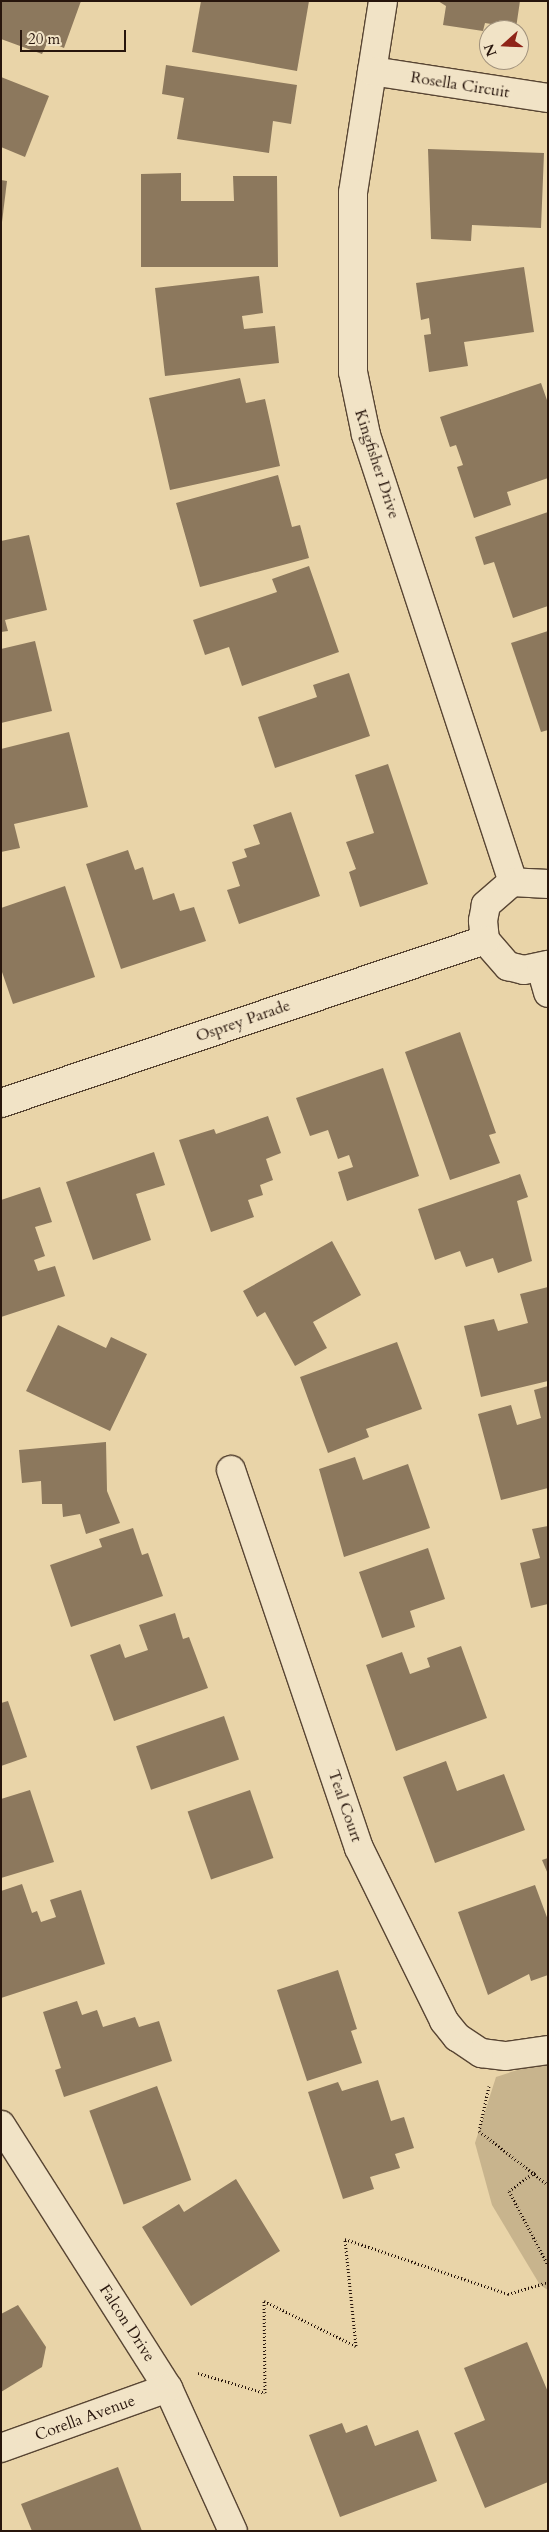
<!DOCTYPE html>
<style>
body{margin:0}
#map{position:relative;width:549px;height:2532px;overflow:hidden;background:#e9d4a8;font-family:Cardo,serif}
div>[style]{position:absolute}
.green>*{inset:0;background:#c8b48d}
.building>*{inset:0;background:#8c785d;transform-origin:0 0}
.path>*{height:3px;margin-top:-1.5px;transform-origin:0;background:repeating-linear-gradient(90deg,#27150c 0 1px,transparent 0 3.5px)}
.roads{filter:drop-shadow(1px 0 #584533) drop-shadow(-1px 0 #584533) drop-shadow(0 1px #584533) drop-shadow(0 -1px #584533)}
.minor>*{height:28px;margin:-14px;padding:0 14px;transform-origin:14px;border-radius:14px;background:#f1e3c6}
span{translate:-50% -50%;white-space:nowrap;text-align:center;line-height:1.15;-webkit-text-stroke:5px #f1e3c6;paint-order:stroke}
.street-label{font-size:16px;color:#27150c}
.frame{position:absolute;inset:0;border:2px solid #27150c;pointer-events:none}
.north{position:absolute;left:479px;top:20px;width:50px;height:50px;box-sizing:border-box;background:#f1e3c6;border:1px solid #a0917c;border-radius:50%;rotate:250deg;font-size:14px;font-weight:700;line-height:20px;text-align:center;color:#27150c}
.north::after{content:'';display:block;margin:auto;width:18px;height:22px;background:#8f2418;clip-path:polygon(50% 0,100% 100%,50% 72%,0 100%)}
.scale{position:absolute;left:20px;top:30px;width:106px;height:22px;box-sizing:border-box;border:2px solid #27150c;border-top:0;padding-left:6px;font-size:15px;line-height:18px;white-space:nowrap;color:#27150c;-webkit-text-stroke:4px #f1e3c6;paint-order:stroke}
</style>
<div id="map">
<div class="green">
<div style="clip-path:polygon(548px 2060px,548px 2290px,540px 2285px,492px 2205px,475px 2143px,496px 2077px)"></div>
</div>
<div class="building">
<div style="clip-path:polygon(1px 1px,81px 1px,64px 48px,48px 41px,42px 54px,1px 39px)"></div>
<div style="clip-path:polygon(201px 1px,309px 1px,297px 71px,192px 52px)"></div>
<div style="clip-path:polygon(438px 1px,520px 1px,516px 28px,485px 23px,483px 31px,443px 25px,446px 6px)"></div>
<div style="clip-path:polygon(166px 65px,297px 85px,291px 124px,273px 121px,269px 153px,177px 139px,184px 98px,162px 94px)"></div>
<div style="clip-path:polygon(1px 77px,49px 96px,25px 157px,1px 147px)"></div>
<div style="clip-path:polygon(428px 149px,544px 153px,541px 228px,472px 225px,471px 241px,431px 239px)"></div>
<div style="clip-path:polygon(181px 173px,181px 201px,234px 201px,233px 176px,277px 176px,278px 267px,141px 267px,141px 174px)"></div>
<div style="clip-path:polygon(1px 180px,7px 181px,2px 222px,1px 222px)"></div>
<div style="clip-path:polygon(524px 267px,534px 332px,464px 342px,468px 366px,429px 372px,424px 335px,431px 334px,429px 318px,421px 320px,416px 283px)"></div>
<div style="clip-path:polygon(259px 276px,263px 313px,242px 316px,244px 329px,275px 326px,279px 363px,165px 376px,155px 288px)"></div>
<div style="clip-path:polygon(240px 378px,246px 403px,265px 399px,280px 466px,170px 490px,149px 398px)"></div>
<div style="clip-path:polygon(541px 383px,548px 403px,548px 478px,507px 492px,511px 505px,474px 518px,457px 467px,463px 465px,456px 445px,450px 447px,440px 417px)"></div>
<div style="clip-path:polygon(278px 475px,292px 527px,300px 525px,309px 558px,200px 587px,176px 503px)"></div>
<div style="clip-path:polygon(548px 512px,548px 606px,513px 618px,494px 562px,484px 565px,475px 537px)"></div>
<div style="clip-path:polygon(29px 535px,47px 610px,5px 620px,8px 631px,1px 632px,1px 541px)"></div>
<div style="clip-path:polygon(309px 566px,339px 652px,242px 686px,229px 647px,205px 655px,193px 620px,277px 592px,272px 579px)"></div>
<div style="clip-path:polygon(548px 631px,548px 730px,541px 732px,511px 643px)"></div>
<div style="clip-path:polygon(35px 641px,52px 711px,1px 723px,1px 649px)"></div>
<div style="clip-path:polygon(349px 673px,370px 736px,275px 768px,258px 717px,317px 697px,313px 685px)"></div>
<div style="clip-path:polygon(69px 732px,88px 807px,14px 824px,20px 848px,1px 852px,1px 749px)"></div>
<div style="clip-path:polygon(388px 764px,428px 884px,360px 907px,349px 872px,356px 869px,346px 842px,374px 833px,355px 775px)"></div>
<div style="clip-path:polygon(291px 812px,320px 896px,239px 924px,227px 890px,240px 886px,232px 862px,247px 857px,244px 849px,260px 844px,253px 825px)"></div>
<div style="clip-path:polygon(128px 850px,135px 870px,143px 867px,153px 900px,174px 893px,180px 911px,194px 907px,206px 941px,121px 969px,86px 864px)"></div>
<div style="clip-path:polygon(65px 886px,95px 977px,13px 1004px,1px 969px,1px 908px)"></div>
<div style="clip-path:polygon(460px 1032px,496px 1133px,489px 1135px,500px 1163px,450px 1180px,405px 1052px)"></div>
<div style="clip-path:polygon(383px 1068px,419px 1176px,347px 1201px,338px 1172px,353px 1167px,349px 1155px,338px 1159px,328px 1130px,310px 1136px,296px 1098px)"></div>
<div style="clip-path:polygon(268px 1116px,281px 1153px,266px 1159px,273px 1180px,260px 1185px,263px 1195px,248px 1200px,254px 1217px,211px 1232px,179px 1140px,214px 1129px,216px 1134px)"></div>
<div style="clip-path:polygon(154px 1152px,165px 1185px,136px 1194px,151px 1240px,93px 1260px,66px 1182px)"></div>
<div style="clip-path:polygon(520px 1174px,528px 1197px,517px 1201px,532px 1261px,498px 1273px,493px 1258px,466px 1267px,460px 1251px,435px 1260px,418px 1209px)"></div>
<div style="clip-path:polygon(40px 1187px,52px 1222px,35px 1227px,45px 1256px,34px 1260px,38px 1271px,55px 1266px,65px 1296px,1px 1317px,1px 1200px)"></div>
<div style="clip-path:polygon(332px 1241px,361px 1295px,313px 1322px,327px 1348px,295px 1366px,265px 1312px,257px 1317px,243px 1291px)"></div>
<div style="clip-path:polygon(548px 1287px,548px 1381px,481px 1397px,464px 1326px,494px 1319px,498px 1331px,528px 1323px,520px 1294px)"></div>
<div style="clip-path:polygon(58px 1325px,106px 1348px,111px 1337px,147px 1354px,110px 1431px,26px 1391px)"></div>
<div style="clip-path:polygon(397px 1342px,422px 1409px,366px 1429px,369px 1437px,328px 1453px,300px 1377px)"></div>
<div style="clip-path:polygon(548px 1386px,548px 1488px,501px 1500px,478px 1414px,511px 1405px,517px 1425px,541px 1418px,534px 1390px)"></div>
<div style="clip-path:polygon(106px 1442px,107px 1491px,120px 1523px,86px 1534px,80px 1514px,63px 1517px,62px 1504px,42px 1504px,41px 1481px,22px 1483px,19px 1450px)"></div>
<div style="clip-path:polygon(355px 1457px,363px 1480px,408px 1464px,430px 1528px,344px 1557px,319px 1469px)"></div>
<div style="clip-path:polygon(548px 1526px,548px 1604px,531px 1608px,520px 1563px,540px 1558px,532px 1529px)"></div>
<div style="clip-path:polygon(133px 1528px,142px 1555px,148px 1553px,163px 1596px,71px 1627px,50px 1565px,102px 1547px,99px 1539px)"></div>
<div style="clip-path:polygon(428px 1548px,445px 1599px,410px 1611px,415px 1627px,382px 1638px,359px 1572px)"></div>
<div style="clip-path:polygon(175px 1613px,183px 1639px,189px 1637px,208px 1688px,114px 1721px,90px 1655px,120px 1644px,125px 1658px,148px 1650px,139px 1625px)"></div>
<div style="clip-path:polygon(461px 1646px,487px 1718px,396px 1751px,366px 1665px,402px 1652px,410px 1674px,430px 1667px,427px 1658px)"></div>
<div style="clip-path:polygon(8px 1701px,27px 1757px,1px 1766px,1px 1703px)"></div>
<div style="left:224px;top:1716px;width:46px;height:93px;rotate:71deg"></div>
<div style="clip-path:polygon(446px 1761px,457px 1791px,504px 1774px,525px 1830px,435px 1863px,403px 1777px)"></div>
<div style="clip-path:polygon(30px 1790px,54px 1862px,1px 1878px,1px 1799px)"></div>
<div style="left:250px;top:1790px;width:72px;height:66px;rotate:71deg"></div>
<div style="clip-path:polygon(548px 1858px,548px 1874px,542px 1860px)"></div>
<div style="clip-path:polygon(22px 1884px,32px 1913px,37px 1911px,41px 1922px,56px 1917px,50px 1900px,81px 1890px,105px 1964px,1px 1998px,1px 1891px)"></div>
<div style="clip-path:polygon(535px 1885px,548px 1920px,548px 1975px,531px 1981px,529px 1974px,488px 1995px,458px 1912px)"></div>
<div style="clip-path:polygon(338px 1970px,357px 2029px,351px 2031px,362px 2063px,307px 2081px,277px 1990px)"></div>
<div style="clip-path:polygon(77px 2001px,82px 2015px,97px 2010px,103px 2027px,135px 2017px,139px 2027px,159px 2021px,172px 2061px,64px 2097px,55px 2070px,61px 2068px,43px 2012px)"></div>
<div style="clip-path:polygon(378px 2080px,391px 2121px,404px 2117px,414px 2148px,395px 2154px,400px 2168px,370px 2177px,374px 2189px,343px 2199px,308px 2092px,338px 2082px,342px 2091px)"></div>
<div style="left:157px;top:2086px;width:100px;height:72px;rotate:70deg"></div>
<div style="clip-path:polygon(236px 2179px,280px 2251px,191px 2306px,142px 2227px,179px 2204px,184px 2212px)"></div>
<div style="clip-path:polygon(18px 2305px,46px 2347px,42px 2367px,1px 2392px,1px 2314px)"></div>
<div style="clip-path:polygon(527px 2342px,548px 2392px,548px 2482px,485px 2508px,454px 2433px,485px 2420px,464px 2368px)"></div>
<div style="clip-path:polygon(342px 2423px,346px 2433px,367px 2425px,375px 2446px,418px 2430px,437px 2481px,340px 2517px,309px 2435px)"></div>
<div style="clip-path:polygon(118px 2467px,142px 2531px,32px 2531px,21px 2504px)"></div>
</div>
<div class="path">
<div style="left:489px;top:2086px;width:46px;rotate:102.5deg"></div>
<div style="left:479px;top:2131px;width:88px;rotate:38deg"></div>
<div style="left:535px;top:2172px;width:32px;rotate:144deg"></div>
<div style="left:509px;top:2191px;width:84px;rotate:62.2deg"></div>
<div style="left:198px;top:2373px;width:70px;rotate:16.6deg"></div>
<div style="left:265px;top:2393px;width:92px;rotate:-90.6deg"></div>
<div style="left:264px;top:2301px;width:102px;rotate:26.1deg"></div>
<div style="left:356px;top:2346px;width:108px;rotate:-95.9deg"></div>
<div style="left:345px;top:2239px;width:172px;rotate:18.6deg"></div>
<div style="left:508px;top:2294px;width:42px;rotate:-16.7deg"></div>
</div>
<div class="roads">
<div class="minor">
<div style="left:383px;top:1px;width:194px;rotate:98.9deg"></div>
<div style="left:353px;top:193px;width:179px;rotate:90deg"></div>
<div style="left:353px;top:372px;width:64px;rotate:78.3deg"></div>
<div style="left:366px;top:435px;width:470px;rotate:71.8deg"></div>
<div style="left:372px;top:71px;width:178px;rotate:8.7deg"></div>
<div style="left:548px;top:884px;width:36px;rotate:-177deg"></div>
<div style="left:512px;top:882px;width:35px;rotate:139deg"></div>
<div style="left:486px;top:905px;width:16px;rotate:101deg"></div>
<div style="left:483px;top:921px;width:19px;rotate:84deg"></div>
<div style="left:485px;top:940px;width:35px;rotate:49deg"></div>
<div style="left:508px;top:966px;width:16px;rotate:14deg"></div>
<div style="left:524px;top:970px;width:25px;rotate:-12deg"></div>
<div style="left:541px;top:968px;width:26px;rotate:74deg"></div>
<div style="left:1px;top:1103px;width:511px;rotate:-18.61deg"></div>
<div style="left:231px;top:1470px;width:399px;rotate:71.3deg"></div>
<div style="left:359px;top:1848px;width:193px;rotate:63.8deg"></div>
<div style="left:444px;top:2021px;width:21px;rotate:51deg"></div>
<div style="left:457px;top:2037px;width:29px;rotate:34deg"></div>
<div style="left:481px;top:2053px;width:25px;rotate:7deg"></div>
<div style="left:506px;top:2056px;width:42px;rotate:-8.1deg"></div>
<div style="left:1px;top:2125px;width:312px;rotate:57.6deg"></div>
<div style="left:168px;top:2388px;width:157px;rotate:65.6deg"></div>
<div style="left:1px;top:2448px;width:177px;rotate:-19.8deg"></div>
</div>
</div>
<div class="street-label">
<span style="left:460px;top:85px;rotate:9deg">Rosella Circuit</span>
<span style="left:377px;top:464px;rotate:72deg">Kingfisher Drive</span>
<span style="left:243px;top:1021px;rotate:-19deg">Osprey Parade</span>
<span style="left:345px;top:1806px;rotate:71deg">Teal Court</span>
<span style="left:127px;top:2323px;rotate:57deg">Falcon Drive</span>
<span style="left:85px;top:2418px;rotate:-20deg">Corella Avenue</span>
</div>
<div class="frame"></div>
<div class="north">N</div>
<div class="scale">20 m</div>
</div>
